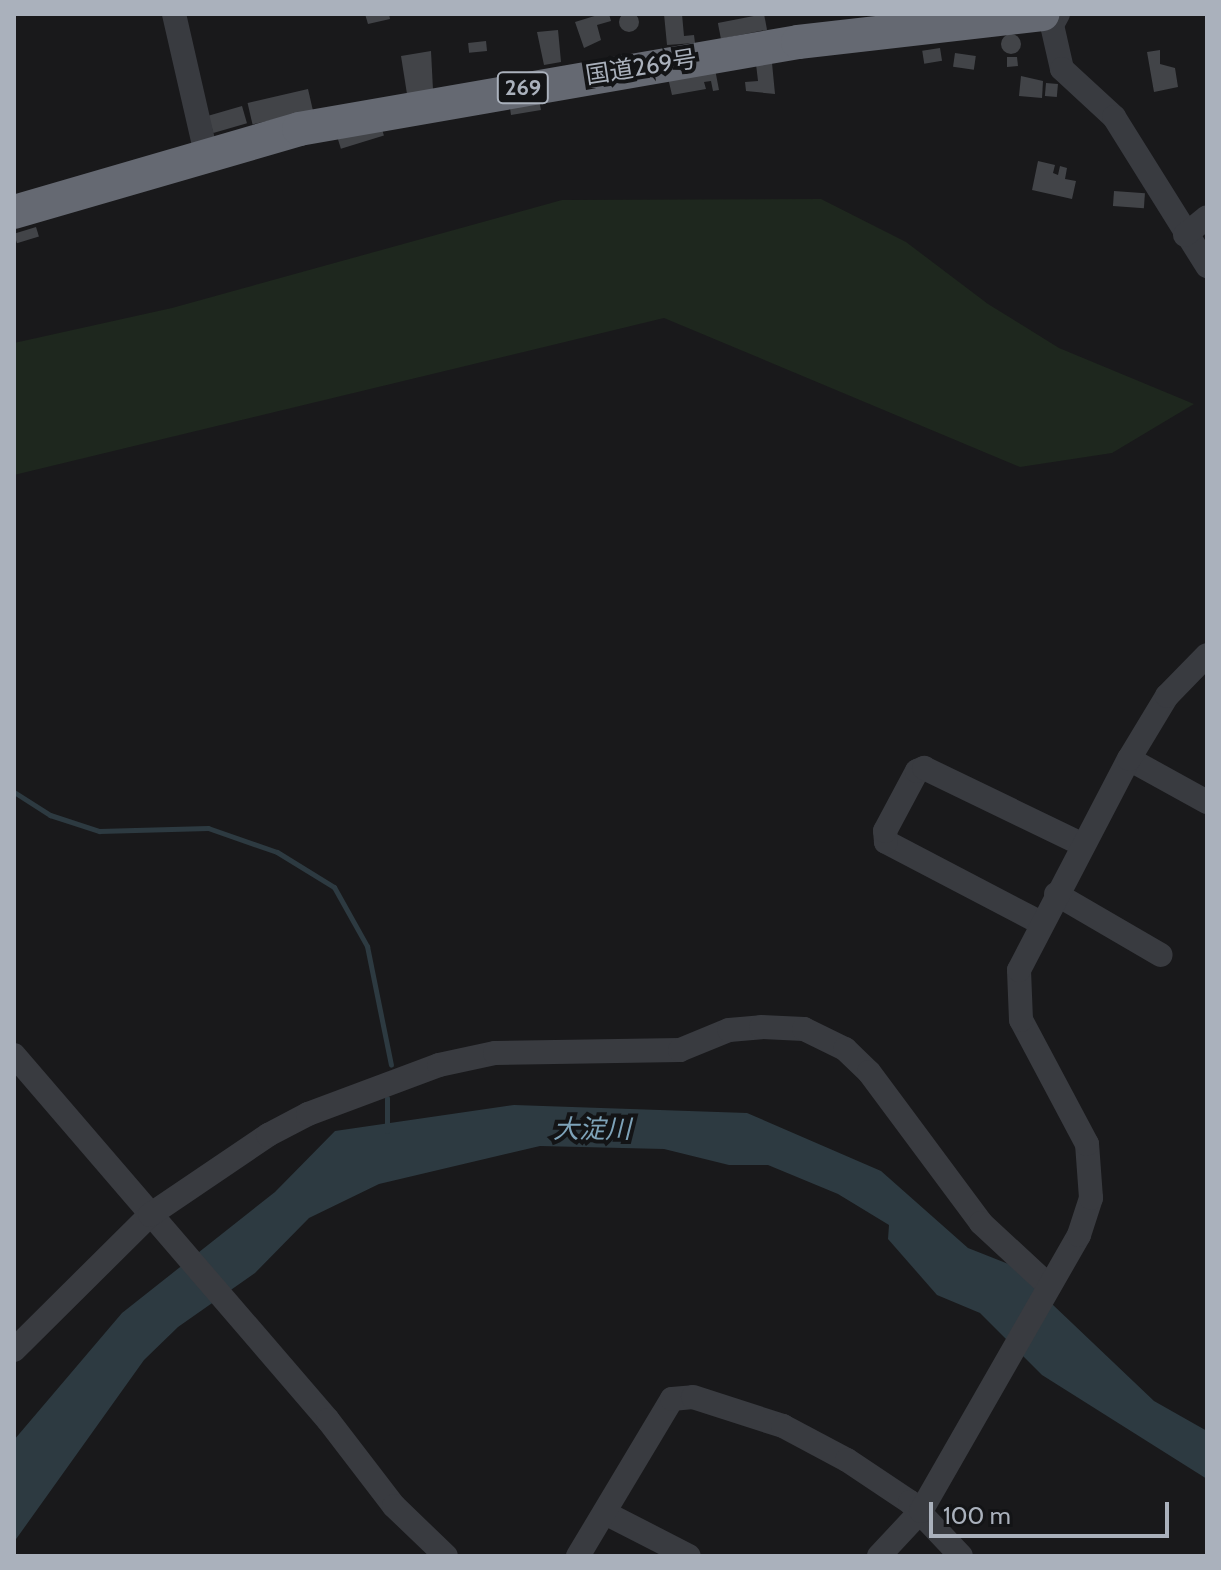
<!DOCTYPE html>
<meta charset="utf-8">
<style>
body{margin:0}
#map{position:relative;width:1221px;height:1570px;overflow:hidden;background:#19191b;font-family:Cabin,"Noto Sans JP",sans-serif}
div>[style]{position:absolute}
.green>*{inset:0;background:#1e271e}
.water>*{inset:0;background:#2d3a41}
.stream>*{height:5px;margin:-2.5px;padding:0 2.5px;transform-origin:2.5px;border-radius:2.5px;background:#2d3a41}
.building>*{inset:0;background:#424448;transform-origin:0 0}
.round{border-radius:50%}
.minor>*{height:24px;margin:-12px;padding:0 12px;transform-origin:12px;border-radius:12px;background:#393b40}
.highway>*{height:34px;margin:-17px;padding:0 17px;transform-origin:17px;border-radius:17px;background:#656972}
span{translate:-50% -50%;white-space:nowrap;text-align:center;line-height:1.15;-webkit-text-stroke:8px #131416;paint-order:stroke}
.shield-label span{padding:2px 6px;background:#131416;border:2px solid;border-radius:6px;-webkit-text-stroke-width:0}
.shield-label{font-size:22px;color:#aab1bc;font-weight:700}
.street-label{font-size:24px;color:#aab1bc}
.water-label{font-size:26px;color:#7ea3b9;font-style:italic}
.frame{position:absolute;inset:0;border:16px solid #aab1bc;pointer-events:none}
.scale{position:absolute;left:929px;top:1502px;width:240px;height:36px;box-sizing:border-box;border:4px solid #aab1bc;border-top:0;padding-left:10px;font-size:24px;line-height:28px;white-space:nowrap;color:#aab1bc;-webkit-text-stroke:6px #131416;paint-order:stroke}
</style>
<div id="map">
<div class="green">
<div style="clip-path:polygon(821px 199px,906px 242px,988px 304px,1059px 348px,1194px 404px,1112px 453px,1020px 467px,664px 318px,14px 475px,14px 343px,172px 308px,562px 200px)"></div>
</div>
<div class="water">
<div style="clip-path:polygon(514px 1105px,747px 1113px,881px 1171px,968px 1248px,1011px 1265px,1154px 1401px,1207px 1431px,1207px 1479px,1042px 1375px,980px 1313px,937px 1295px,888px 1239px,889px 1225px,838px 1194px,768px 1165px,729px 1165px,664px 1149px,540px 1146px,379px 1184px,309px 1218px,255px 1273px,178px 1327px,144px 1360px,14px 1542px,14px 1440px,122px 1313px,275px 1192px,335px 1131px)"></div>
</div>
<div class="stream">
<div style="left:14px;top:792px;width:43px;rotate:32.6deg"></div>
<div style="left:50px;top:815px;width:52px;rotate:18.1deg"></div>
<div style="left:99px;top:831px;width:109px;rotate:-1.6deg"></div>
<div style="left:208px;top:828px;width:73px;rotate:19.2deg"></div>
<div style="left:277px;top:852px;width:67px;rotate:31.6deg"></div>
<div style="left:334px;top:887px;width:68px;rotate:60.8deg"></div>
<div style="left:367px;top:946px;width:121px;rotate:78.6deg"></div>
<div style="left:387px;top:1131px;width:33px;rotate:-90deg"></div>
</div>
<div class="building">
<div class="round" style="left:619px;top:12px;width:20px;height:20px"></div>
<div style="clip-path:polygon(365px 14px,389px 14px,390px 19px,368px 24px)"></div>
<div style="clip-path:polygon(601px 14px,609px 14px,611px 21px,597px 25px,601px 40px,584px 48px,575px 22px)"></div>
<div style="clip-path:polygon(664px 14px,682px 14px,684px 36px,694px 35px,695px 43px,667px 45px)"></div>
<div style="left:764px;top:14px;width:16px;height:47px;rotate:79deg"></div>
<div style="clip-path:polygon(558px 30px,561px 62px,544px 65px,537px 32px)"></div>
<div class="round" style="left:1001px;top:34px;width:20px;height:20px"></div>
<div style="left:486px;top:41px;width:10px;height:18px;rotate:84deg"></div>
<div style="left:940px;top:48px;width:13px;height:18px;rotate:81deg"></div>
<div style="clip-path:polygon(1160px 50px,1160px 64px,1175px 68px,1178px 87px,1154px 92px,1147px 52px)"></div>
<div style="clip-path:polygon(431px 51px,433px 90px,407px 94px,401px 56px)"></div>
<div style="left:955px;top:53px;width:21px;height:14px;rotate:8deg"></div>
<div style="clip-path:polygon(1007px 57px,1017px 57px,1018px 66px,1007px 67px)"></div>
<div style="clip-path:polygon(772px 63px,775px 94px,746px 91px,745px 82px,758px 81px,756px 64px)"></div>
<div style="clip-path:polygon(715px 69px,719px 90px,713px 91px,711px 81px,704px 82px,706px 89px,672px 95px,668px 78px)"></div>
<div style="clip-path:polygon(1021px 76px,1043px 81px,1042px 98px,1019px 96px)"></div>
<div style="left:1046px;top:83px;width:12px;height:13px;rotate:5deg"></div>
<div style="left:308px;top:89px;width:22px;height:62px;rotate:77deg"></div>
<div style="clip-path:polygon(539px 100px,541px 110px,511px 115px,510px 108px)"></div>
<div style="left:242px;top:106px;width:18px;height:35px;rotate:74deg"></div>
<div style="left:381px;top:126px;width:10px;height:45px;rotate:73deg"></div>
<div style="clip-path:polygon(1038px 161px,1055px 165px,1053px 173px,1058px 175px,1060px 166px,1067px 168px,1065px 179px,1076px 181px,1072px 199px,1032px 190px)"></div>
<div style="left:1114px;top:191px;width:31px;height:15px;rotate:4deg"></div>
<div style="left:36px;top:227px;width:10px;height:23px;rotate:73deg"></div>
</div>
<div class="minor">
<div style="left:174px;top:14px;width:144px;rotate:77.1deg"></div>
<div style="left:1058px;top:14px;width:13px;rotate:119deg"></div>
<div style="left:1052px;top:25px;width:45px;rotate:77.2deg"></div>
<div style="left:1062px;top:69px;width:71px;rotate:42.7deg"></div>
<div style="left:1114px;top:117px;width:176px;rotate:58deg"></div>
<div style="left:1185px;top:235px;width:28px;rotate:-39deg"></div>
<div style="left:1129px;top:759px;width:89px;rotate:28.9deg"></div>
<div style="left:1056px;top:894px;width:121px;rotate:30.2deg"></div>
<div style="left:1041px;top:923px;width:175px;rotate:-152.4deg"></div>
<div style="left:886px;top:842px;width:11px;rotate:-95deg"></div>
<div style="left:885px;top:831px;width:68px;rotate:-61.9deg"></div>
<div style="left:917px;top:771px;width:8px;rotate:-23deg"></div>
<div style="left:924px;top:768px;width:177px;rotate:25.8deg"></div>
<div style="left:14px;top:1055px;width:481px;rotate:49.3deg"></div>
<div style="left:328px;top:1420px;width:108px;rotate:52.5deg"></div>
<div style="left:394px;top:1506px;width:72px;rotate:43.9deg"></div>
<div style="left:14px;top:1350px;width:192px;rotate:-44.8deg"></div>
<div style="left:150px;top:1215px;width:143px;rotate:-34.1deg"></div>
<div style="left:268px;top:1135px;width:45px;rotate:-27.7deg"></div>
<div style="left:308px;top:1114px;width:140px;rotate:-20.5deg"></div>
<div style="left:439px;top:1065px;width:57px;rotate:-12.1deg"></div>
<div style="left:495px;top:1053px;width:185px;rotate:-0.9deg"></div>
<div style="left:680px;top:1050px;width:53px;rotate:-22.2deg"></div>
<div style="left:729px;top:1030px;width:32px;rotate:-5deg"></div>
<div style="left:761px;top:1027px;width:43px;rotate:2.7deg"></div>
<div style="left:804px;top:1029px;width:46px;rotate:26deg"></div>
<div style="left:845px;top:1049px;width:33px;rotate:44deg"></div>
<div style="left:869px;top:1072px;width:188px;rotate:53.4deg"></div>
<div style="left:981px;top:1223px;width:93px;rotate:42.8deg"></div>
<div style="left:605px;top:1513px;width:94px;rotate:27.1deg"></div>
<div style="left:578px;top:1556px;width:183px;rotate:-59.1deg"></div>
<div style="left:672px;top:1399px;width:21px;rotate:-5deg"></div>
<div style="left:693px;top:1397px;width:95px;rotate:17.9deg"></div>
<div style="left:783px;top:1426px;width:72px;rotate:28deg"></div>
<div style="left:847px;top:1460px;width:76px;rotate:33.7deg"></div>
<div style="left:910px;top:1502px;width:74px;rotate:46.6deg"></div>
<div style="left:879px;top:1556px;width:62px;rotate:-47deg"></div>
<div style="left:921px;top:1511px;width:318px;rotate:-60.2deg"></div>
<div style="left:1079px;top:1235px;width:39px;rotate:-72deg"></div>
<div style="left:1091px;top:1198px;width:54px;rotate:-94.2deg"></div>
<div style="left:1087px;top:1144px;width:140px;rotate:-118deg"></div>
<div style="left:1021px;top:1020px;width:50px;rotate:-92.3deg"></div>
<div style="left:1019px;top:970px;width:238px;rotate:-62.5deg"></div>
<div style="left:1129px;top:759px;width:74px;rotate:-58.9deg"></div>
<div style="left:1167px;top:696px;width:57px;rotate:-45.7deg"></div>
</div>
<div class="highway">
<div style="left:14px;top:212px;width:297px;rotate:-16.2deg"></div>
<div style="left:299px;top:129px;width:507px;rotate:-9.89deg"></div>
<div style="left:798px;top:42px;width:246px;rotate:-6.5deg"></div>
</div>
<div class="shield-label">
<span style="left:523px;top:88px">269</span>
</div>
<div class="street-label">
<span style="left:641px;top:67px;rotate:-9deg">国道269号</span>
</div>
<div class="water-label">
<span style="left:592px;top:1130px">大淀川</span>
</div>
<div class="frame"></div>
<div class="scale">100 m</div>
</div>
